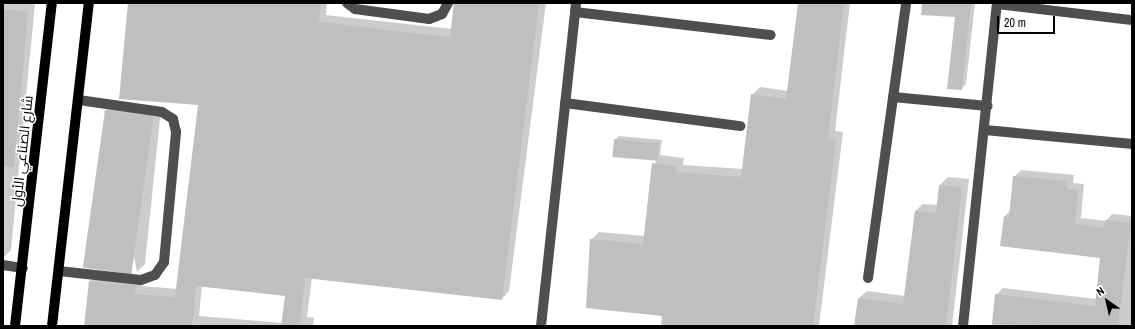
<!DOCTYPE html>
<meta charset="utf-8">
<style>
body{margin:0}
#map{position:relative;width:1135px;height:329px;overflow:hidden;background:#fff;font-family:"Archivo Narrow",Cairo,sans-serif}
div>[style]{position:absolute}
.shadow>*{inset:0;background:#0003}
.building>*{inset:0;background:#bfbfbf;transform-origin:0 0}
.minor>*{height:10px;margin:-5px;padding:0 5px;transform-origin:5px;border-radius:5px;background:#4f4f4f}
.major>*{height:10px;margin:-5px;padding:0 5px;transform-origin:5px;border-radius:5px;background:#000}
span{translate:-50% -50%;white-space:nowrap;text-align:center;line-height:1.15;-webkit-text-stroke:3px #fff;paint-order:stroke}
.street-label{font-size:14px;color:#000}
.frame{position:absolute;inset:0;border:4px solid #000;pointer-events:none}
.north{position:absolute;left:1087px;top:281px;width:40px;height:40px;-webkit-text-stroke:3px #fff;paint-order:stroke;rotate:326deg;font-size:11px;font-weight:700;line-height:16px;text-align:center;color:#000}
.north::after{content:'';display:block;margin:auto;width:14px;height:18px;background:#000;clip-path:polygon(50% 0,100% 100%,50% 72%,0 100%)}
.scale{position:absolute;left:997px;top:16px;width:58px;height:18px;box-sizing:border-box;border:2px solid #000;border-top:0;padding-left:5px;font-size:12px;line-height:14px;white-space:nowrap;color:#000;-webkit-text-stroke:3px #fff;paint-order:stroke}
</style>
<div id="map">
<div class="shadow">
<div style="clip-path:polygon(3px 3px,35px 4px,11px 250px,3px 258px)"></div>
<div style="clip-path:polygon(evenodd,129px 3px,327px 3px,326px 15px,452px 29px,454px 3px,546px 3px,509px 291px,502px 299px,312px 277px,307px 317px,314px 318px,313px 326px,85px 326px,90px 281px,98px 274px,143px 279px,142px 286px,177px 289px,199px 104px,129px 3px,202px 286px,286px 295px,283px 323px,199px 316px,202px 286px)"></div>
<div style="clip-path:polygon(799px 3px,850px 3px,835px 131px,843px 132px,819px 326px,662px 326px,663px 315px,591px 240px,599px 232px,645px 236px,656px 160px,615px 140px,619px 136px,662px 140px,660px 155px,684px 158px,683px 165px,743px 169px,752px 95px,760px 87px,788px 91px)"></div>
<div style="clip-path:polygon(949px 3px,975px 3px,966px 84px,961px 89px,956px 16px)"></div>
<div style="clip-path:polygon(114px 103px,161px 109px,145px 264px,137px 272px,106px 111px)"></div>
<div style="clip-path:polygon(1021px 170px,1074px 175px,1073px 183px,1084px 184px,1081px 218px,1106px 221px,1112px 214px,1132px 216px,1132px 326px,992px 326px,996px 295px,1003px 288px,1096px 299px,1101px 257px,1005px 216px,1010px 211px,1014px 177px)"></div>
<div style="clip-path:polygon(948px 177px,969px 179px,952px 326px,855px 326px,859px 298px,867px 291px,905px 296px,915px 211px,923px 204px,938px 205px,940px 185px)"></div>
</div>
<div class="building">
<div style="clip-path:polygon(128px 3px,321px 3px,319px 22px,450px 37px,454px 3px,539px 3px,502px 300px,305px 278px,300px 326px,281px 326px,285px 296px,196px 286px,192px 326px,84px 326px,89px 281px,136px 286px,135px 294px,175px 297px,198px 105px,119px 99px)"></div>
<div style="clip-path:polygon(798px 3px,844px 3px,828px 139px,836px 140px,813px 326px,661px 326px,662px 316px,586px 308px,590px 239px,643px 244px,652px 163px,677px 166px,676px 172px,741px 177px,751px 94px,786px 99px)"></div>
<div style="clip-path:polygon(922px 3px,971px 3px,962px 90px,947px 89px,955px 17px,921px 15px)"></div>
<div style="clip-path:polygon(3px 9px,28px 12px,14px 167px,3px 166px)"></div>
<div style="left:105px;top:110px;width:49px;height:159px;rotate:8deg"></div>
<div style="left:614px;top:139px;width:45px;height:18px;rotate:5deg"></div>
<div style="clip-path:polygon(1013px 176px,1067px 181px,1067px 189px,1078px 190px,1075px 224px,1104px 228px,1105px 220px,1131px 223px,1118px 326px,992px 324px,995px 294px,1095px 306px,1100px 258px,1000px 246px,1004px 216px,1009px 217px)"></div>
<div style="clip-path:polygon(939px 185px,962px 187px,946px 326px,854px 326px,858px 298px,903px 304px,915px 211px,936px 213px)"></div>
</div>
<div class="minor">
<div style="left:347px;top:3px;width:10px;rotate:37deg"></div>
<div style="left:355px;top:9px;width:75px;rotate:7.7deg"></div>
<div style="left:429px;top:19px;width:14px;rotate:-21deg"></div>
<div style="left:442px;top:14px;width:13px;rotate:-61deg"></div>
<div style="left:997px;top:4px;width:136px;rotate:6.8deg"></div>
<div style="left:575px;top:12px;width:197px;rotate:6.7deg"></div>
<div style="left:893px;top:97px;width:95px;rotate:5.4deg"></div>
<div style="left:565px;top:103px;width:177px;rotate:7.5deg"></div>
<div style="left:985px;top:130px;width:148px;rotate:5.4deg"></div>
<div style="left:3px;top:265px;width:20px;rotate:9deg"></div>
<div style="left:59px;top:271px;width:82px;rotate:6.3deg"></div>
<div style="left:141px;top:280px;width:15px;rotate:-20deg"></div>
<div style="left:155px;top:275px;width:16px;rotate:-55deg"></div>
<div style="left:164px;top:262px;width:131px;rotate:-84.7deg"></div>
<div style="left:176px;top:132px;width:13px;rotate:-103deg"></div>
<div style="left:173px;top:119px;width:13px;rotate:-148deg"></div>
<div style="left:162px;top:112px;width:84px;rotate:-171.8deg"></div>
<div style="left:868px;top:278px;width:278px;rotate:-82.1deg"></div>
<div style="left:541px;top:326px;width:325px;rotate:-83.8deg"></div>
<div style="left:963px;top:326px;width:325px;rotate:-84deg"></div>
</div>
<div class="major">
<div style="left:15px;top:326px;width:325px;rotate:-83.5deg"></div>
<div style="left:52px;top:326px;width:325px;rotate:-83.5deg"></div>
</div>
<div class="street-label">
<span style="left:22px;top:151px;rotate:-84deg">شارع الصناعي الأول</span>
</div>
<div class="frame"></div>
<div class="north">N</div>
<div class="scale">20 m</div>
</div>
